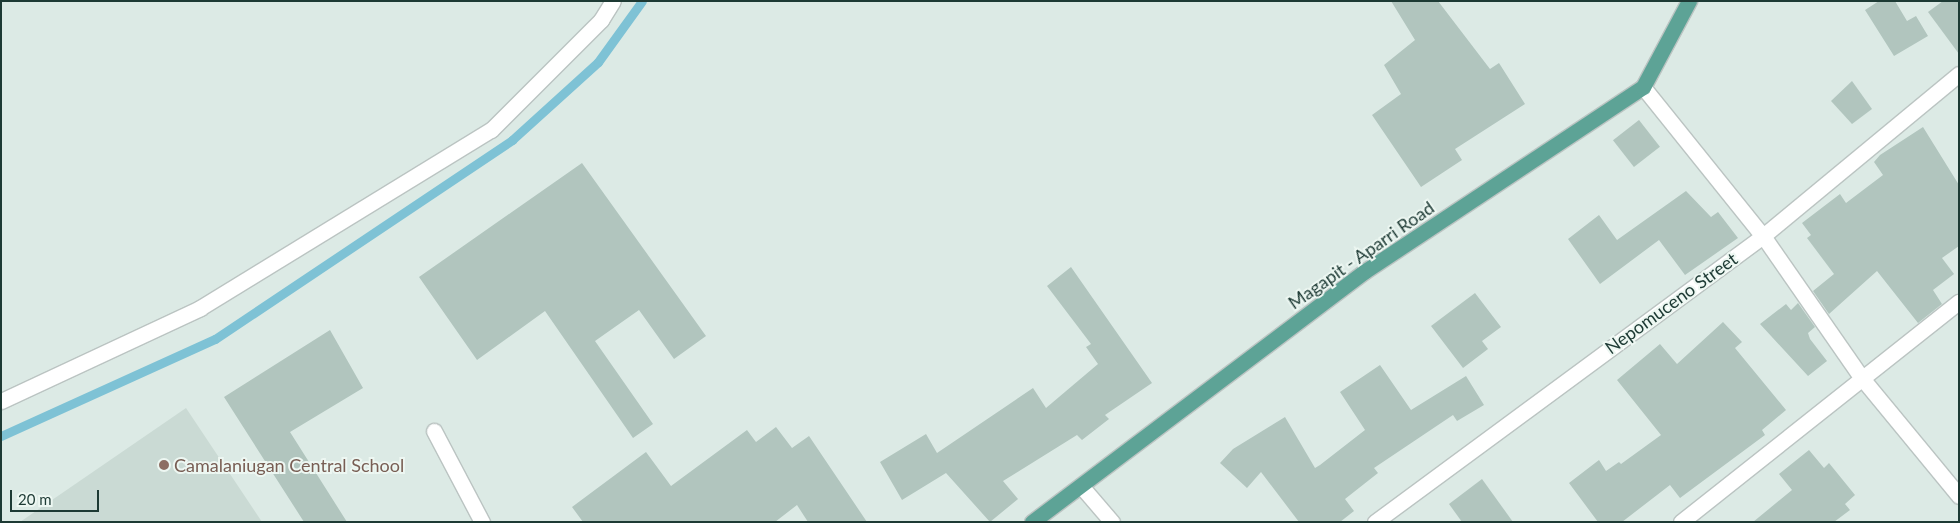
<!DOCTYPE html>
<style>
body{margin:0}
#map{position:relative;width:1960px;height:523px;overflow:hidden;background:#dceae5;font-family:Lato,sans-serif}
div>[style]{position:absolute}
.built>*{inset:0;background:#cadad4}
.stream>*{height:9px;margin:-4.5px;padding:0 4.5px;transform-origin:4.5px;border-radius:4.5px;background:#7ec2d5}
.building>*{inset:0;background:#b1c5be;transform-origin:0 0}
.roads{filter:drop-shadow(1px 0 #bbc4c2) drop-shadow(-1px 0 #bbc4c2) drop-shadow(0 1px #bbc4c2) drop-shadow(0 -1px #bbc4c2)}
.service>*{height:15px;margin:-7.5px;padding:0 7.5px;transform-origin:7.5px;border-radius:7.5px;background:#fff}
.minor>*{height:15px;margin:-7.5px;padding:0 7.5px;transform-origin:7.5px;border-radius:7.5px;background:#fff}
.primary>*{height:15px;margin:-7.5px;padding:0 7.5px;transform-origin:7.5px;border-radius:7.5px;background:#5da396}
.dots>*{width:14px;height:14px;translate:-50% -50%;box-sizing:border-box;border:2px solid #edf7f2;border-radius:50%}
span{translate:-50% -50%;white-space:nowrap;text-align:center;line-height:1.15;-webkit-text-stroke:4px #edf7f2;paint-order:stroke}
.street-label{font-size:18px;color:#1d3a34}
.education-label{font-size:18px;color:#785e54}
.left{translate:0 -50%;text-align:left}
.frame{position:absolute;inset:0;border:2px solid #1d3a34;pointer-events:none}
.scale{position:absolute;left:10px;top:490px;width:89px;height:22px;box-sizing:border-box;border:2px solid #1d3a34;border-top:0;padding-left:6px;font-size:15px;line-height:18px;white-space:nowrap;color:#1d3a34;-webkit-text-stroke:4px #edf7f2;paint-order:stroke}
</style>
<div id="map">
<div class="built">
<div style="clip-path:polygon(186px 408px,262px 522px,20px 522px)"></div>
</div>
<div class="stream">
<div style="left:1px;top:436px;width:235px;rotate:-24.4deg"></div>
<div style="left:215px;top:339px;width:358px;rotate:-33.8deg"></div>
<div style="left:512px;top:140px;width:116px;rotate:-42.2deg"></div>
<div style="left:598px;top:62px;width:75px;rotate:-54.2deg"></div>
</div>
<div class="building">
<div style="clip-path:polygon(1391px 1px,1438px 1px,1490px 69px,1499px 63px,1525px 104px,1455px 149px,1462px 160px,1421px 187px,1372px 115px,1401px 94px,1384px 65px,1415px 40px)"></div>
<div style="clip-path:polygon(1879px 1px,1895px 1px,1907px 21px,1916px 16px,1928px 36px,1894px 56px,1865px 10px)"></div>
<div style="clip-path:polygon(1943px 1px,1959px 1px,1959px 54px,1928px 12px)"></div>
<div style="clip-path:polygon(1852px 81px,1872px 109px,1852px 124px,1831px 101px)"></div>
<div style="left:1639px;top:120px;width:34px;height:33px;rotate:52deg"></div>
<div style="clip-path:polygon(1923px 127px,1959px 185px,1959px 246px,1942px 258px,1954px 274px,1933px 290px,1942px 304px,1918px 323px,1877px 271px,1829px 314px,1813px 291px,1834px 274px,1807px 238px,1811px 235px,1802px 223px,1840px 194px,1846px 203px,1883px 175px,1874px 162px,1880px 155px)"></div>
<div style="clip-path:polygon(582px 163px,706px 336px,674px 359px,639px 310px,595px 341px,653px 424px,633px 438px,545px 311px,477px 360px,419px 277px)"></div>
<div style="clip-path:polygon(1686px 191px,1711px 217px,1718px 212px,1738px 238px,1685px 275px,1659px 240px,1600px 284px,1568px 239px,1599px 215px,1617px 240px)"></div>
<div style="clip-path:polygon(1071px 267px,1152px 383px,1105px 415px,1109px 419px,1082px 440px,1077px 435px,1003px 481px,1018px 499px,990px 522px,946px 473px,902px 500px,880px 462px,926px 434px,937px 453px,1033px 388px,1046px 408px,1098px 364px,1086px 347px,1091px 344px,1047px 286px)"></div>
<div style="clip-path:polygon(1475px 293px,1501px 327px,1482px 341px,1488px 349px,1463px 368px,1431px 326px)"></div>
<div style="clip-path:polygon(1798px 303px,1815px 327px,1808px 333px,1810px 339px,1827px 361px,1808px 376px,1760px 324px,1786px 304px,1791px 310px)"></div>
<div style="clip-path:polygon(1723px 322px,1742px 342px,1735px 348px,1786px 410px,1762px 430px,1765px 435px,1680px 498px,1670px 485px,1622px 522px,1598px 522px,1569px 483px,1599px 460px,1606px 471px,1619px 462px,1621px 464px,1661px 435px,1617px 380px,1660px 344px,1677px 364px)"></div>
<div style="clip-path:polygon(330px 330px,363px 388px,290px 432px,347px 522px,304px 522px,224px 397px)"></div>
<div style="clip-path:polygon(1380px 365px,1411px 410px,1466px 376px,1484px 405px,1457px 421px,1453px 415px,1374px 468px,1378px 473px,1345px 499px,1354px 511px,1340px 522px,1299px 522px,1261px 472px,1247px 488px,1220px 463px,1233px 449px,1285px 417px,1315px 468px,1320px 465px,1365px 430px,1340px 392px)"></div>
<div style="clip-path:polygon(776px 427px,792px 448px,809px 436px,867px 522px,808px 522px,797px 505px,775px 522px,583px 522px,572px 507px,646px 452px,671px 486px,747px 430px,756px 442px)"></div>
<div style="clip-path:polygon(1809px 450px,1824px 468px,1829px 463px,1855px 495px,1845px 504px,1850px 510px,1834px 522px,1753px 522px,1792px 490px,1779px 474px)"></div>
<div style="clip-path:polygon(1482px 479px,1513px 522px,1462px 522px,1449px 504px)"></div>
</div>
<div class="roads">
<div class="service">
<div style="left:434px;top:431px;width:103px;rotate:62.2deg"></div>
</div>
<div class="minor">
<div style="left:1643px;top:87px;width:191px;rotate:51.2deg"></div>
<div style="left:1763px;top:236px;width:172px;rotate:55.2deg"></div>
<div style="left:1861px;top:377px;width:154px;rotate:50.5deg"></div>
<div style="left:1px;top:401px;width:220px;rotate:-25deg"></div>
<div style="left:200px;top:308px;width:341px;rotate:-31.5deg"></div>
<div style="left:491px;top:130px;width:156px;rotate:-45deg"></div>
<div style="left:601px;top:20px;width:22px;rotate:-58deg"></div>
<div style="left:1082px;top:487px;width:46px;rotate:49.4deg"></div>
<div style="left:1375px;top:522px;width:482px;rotate:-36.4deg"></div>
<div style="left:1763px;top:236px;width:254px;rotate:-39.6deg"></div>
<div style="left:1681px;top:522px;width:355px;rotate:-38.4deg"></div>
</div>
<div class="primary">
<div style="left:1032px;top:522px;width:417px;rotate:-37deg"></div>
<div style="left:1365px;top:271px;width:333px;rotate:-33.5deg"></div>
<div style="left:1643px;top:87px;width:98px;rotate:-61.9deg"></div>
</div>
</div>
<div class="dots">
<div style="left:164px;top:465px;background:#8d6e63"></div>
</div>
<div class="street-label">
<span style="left:1361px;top:255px;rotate:-35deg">Magapit - Aparri Road</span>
<span style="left:1671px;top:303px;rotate:-36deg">Nepomuceno Street</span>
</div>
<div class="education-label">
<span class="left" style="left:174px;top:465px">Camalaniugan Central School</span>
</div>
<div class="frame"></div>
<div class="scale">20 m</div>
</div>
